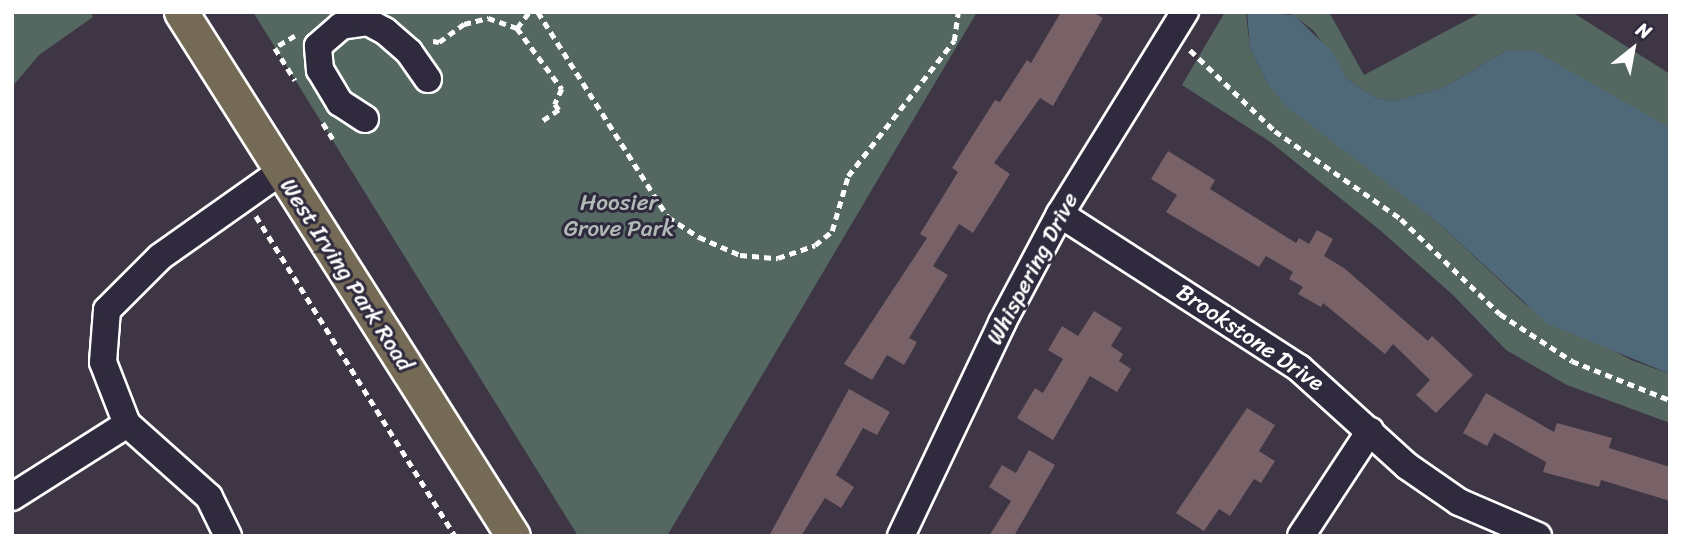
<!DOCTYPE html>
<style>
body{margin:0}
#map{position:relative;width:1682px;height:548px;overflow:hidden;background:#3e3545;font-family:Sriracha,sans-serif}
div>[style]{position:absolute}
.green>*{inset:0;background:#546861}
.water>*{inset:0;background:#506978}
.building>*{inset:0;background:#786167}
.path>*{height:4.5px;margin-top:-2.25px;transform-origin:0;background:repeating-linear-gradient(90deg,#fff 0 7px,transparent 0 12px)}
.roads{filter:drop-shadow(2px 0 #fff) drop-shadow(-2px 0 #fff) drop-shadow(0 2px #fff) drop-shadow(0 -2px #fff)}
.minor>*{height:26px;margin:-13px;padding:0 13px;transform-origin:13px;border-radius:13px;background:#2f2a3d}
.major>*{height:33px;margin:-16.5px;padding:0 16.5px;transform-origin:16.5px;border-radius:16.5px;background:#756a55}
span{translate:-50% -50%;white-space:nowrap;text-align:center;line-height:1.15;-webkit-text-stroke:6px #2f2a3d;paint-order:stroke}
.park-label{font-size:23px;color:#b2bbb8}
.street-label{font-size:23px;color:#fff}
.frame{position:absolute;inset:0;border:14px solid #fff;pointer-events:none}
.north{position:absolute;left:1598px;top:14px;width:70px;height:70px;-webkit-text-stroke:5px #2f2a3d;paint-order:stroke;rotate:31deg;font-size:19px;font-weight:700;line-height:28px;text-align:center;color:#fff}
.north::after{content:'';display:block;margin:auto;width:24px;height:32px;background:#fff;clip-path:polygon(50% 0,100% 100%,50% 72%,0 100%)}
</style>
<div id="map">
<div class="green">
<div style="clip-path:polygon(12px 12px,91px 12px,93px 17px,39px 55px,12px 87px)"></div>
<div style="clip-path:polygon(253px 12px,977px 12px,667px 536px,578px 536px)"></div>
<div style="clip-path:polygon(1225px 12px,1246px 14px,1250px 48px,1268px 84px,1434px 219px,1525px 304px,1631px 360px,1670px 374px,1670px 423px,1567px 385px,1506px 350px,1454px 296px,1381px 231px,1269px 141px,1182px 85px)"></div>
<div style="clip-path:polygon(1289px 12px,1329px 12px,1364px 75px,1482px 12px,1572px 12px,1670px 74px,1670px 128px,1506px 51px,1442px 88px,1394px 101px,1376px 98px,1347px 79px,1314px 31px)"></div>
</div>
<div class="water">
<div style="clip-path:polygon(1247px 12px,1294px 15px,1332px 52px,1347px 79px,1376px 98px,1394px 101px,1442px 88px,1506px 51px,1535px 51px,1670px 128px,1670px 374px,1548px 324px,1434px 219px,1287px 107px,1268px 84px,1250px 48px)"></div>
</div>
<div class="building">
<div style="clip-path:polygon(1061px 12px,1092px 12px,1103px 18px,1053px 106px,1040px 98px,994px 163px,1010px 174px,973px 233px,959px 224px,933px 266px,948px 275px,909px 338px,917px 342px,904px 365px,887px 355px,872px 380px,844px 364px,927px 238px,920px 234px,958px 172px,952px 168px,995px 100px,1000px 102px,1027px 60px,1031px 63px)"></div>
<div style="clip-path:polygon(1168px 151px,1215px 180px,1210px 189px,1296px 243px,1299px 238px,1309px 244px,1317px 230px,1333px 239px,1324px 256px,1344px 268px,1428px 341px,1432px 336px,1473px 375px,1436px 413px,1416px 395px,1430px 380px,1393px 344px,1385px 354px,1323px 303px,1321px 307px,1298px 294px,1303px 287px,1289px 279px,1293px 272px,1266px 256px,1259px 267px,1166px 212px,1177px 195px,1151px 179px)"></div>
<div style="clip-path:polygon(1094px 311px,1122px 328px,1111px 346px,1123px 354px,1119px 361px,1131px 369px,1117px 392px,1090px 376px,1053px 440px,1017px 418px,1035px 388px,1043px 393px,1063px 359px,1048px 350px,1062px 326px,1078px 336px)"></div>
<div style="clip-path:polygon(849px 389px,890px 412px,877px 435px,863px 428px,836px 475px,854px 487px,841px 508px,825px 498px,801px 536px,769px 536px)"></div>
<div style="clip-path:polygon(1486px 393px,1554px 432px,1557px 423px,1612px 438px,1609px 448px,1670px 467px,1670px 501px,1601px 480px,1599px 487px,1543px 472px,1546px 462px,1494px 433px,1487px 446px,1463px 433px)"></div>
<div style="clip-path:polygon(1247px 408px,1275px 425px,1259px 451px,1275px 461px,1261px 483px,1254px 479px,1230px 516px,1219px 509px,1204px 531px,1176px 513px)"></div>
<div style="clip-path:polygon(1029px 450px,1055px 465px,1014px 536px,989px 536px,1011px 501px,989px 487px,1002px 465px,1016px 473px)"></div>
</div>
<div class="path">
<div style="left:538px;top:12px;width:243px;rotate:57.6deg"></div>
<div style="left:668px;top:217px;width:37px;rotate:33deg"></div>
<div style="left:699px;top:237px;width:45px;rotate:23.7deg"></div>
<div style="left:740px;top:255px;width:38px;rotate:5deg"></div>
<div style="left:778px;top:258px;width:39px;rotate:-19deg"></div>
<div style="left:815px;top:245px;width:22px;rotate:-39deg"></div>
<div style="left:832px;top:231px;width:57px;rotate:-73.8deg"></div>
<div style="left:848px;top:176px;width:172px;rotate:-51.9deg"></div>
<div style="left:954px;top:41px;width:29px;rotate:-82deg"></div>
<div style="left:517px;top:28px;width:20px;rotate:-53deg"></div>
<div style="left:295px;top:36px;width:23px;rotate:149deg"></div>
<div style="left:275px;top:48px;width:38px;rotate:58deg"></div>
<div style="left:433px;top:41px;width:6px;rotate:9deg"></div>
<div style="left:439px;top:42px;width:31px;rotate:-36deg"></div>
<div style="left:464px;top:24px;width:25px;rotate:-14deg"></div>
<div style="left:488px;top:18px;width:31px;rotate:19deg"></div>
<div style="left:517px;top:28px;width:76px;rotate:53.6deg"></div>
<div style="left:562px;top:89px;width:17px;rotate:115deg"></div>
<div style="left:555px;top:104px;width:7px;rotate:56deg"></div>
<div style="left:559px;top:110px;width:23px;rotate:146deg"></div>
<div style="left:1190px;top:50px;width:117px;rotate:43.6deg"></div>
<div style="left:1275px;top:131px;width:154px;rotate:34.9deg"></div>
<div style="left:1401px;top:219px;width:137px;rotate:43.8deg"></div>
<div style="left:1500px;top:314px;width:86px;rotate:33.1deg"></div>
<div style="left:1572px;top:361px;width:105px;rotate:21.7deg"></div>
<div style="left:323px;top:123px;width:19px;rotate:58deg"></div>
<div style="left:256px;top:216px;width:377px;rotate:58.1deg"></div>
</div>
<div class="roads">
<div class="minor">
<div style="left:365px;top:119px;width:30px;rotate:-147deg"></div>
<div style="left:340px;top:103px;width:39px;rotate:-121deg"></div>
<div style="left:320px;top:70px;width:24px;rotate:-95deg"></div>
<div style="left:318px;top:46px;width:30px;rotate:-41deg"></div>
<div style="left:341px;top:26px;width:27px;rotate:-8deg"></div>
<div style="left:368px;top:22px;width:19px;rotate:28deg"></div>
<div style="left:385px;top:31px;width:32px;rotate:41deg"></div>
<div style="left:409px;top:52px;width:33px;rotate:55deg"></div>
<div style="left:1060px;top:214px;width:284px;rotate:32.8deg"></div>
<div style="left:1299px;top:368px;width:146px;rotate:42.2deg"></div>
<div style="left:1407px;top:466px;width:63px;rotate:34.7deg"></div>
<div style="left:1459px;top:502px;width:86px;rotate:23.3deg"></div>
<div style="left:12px;top:497px;width:136px;rotate:-32.4deg"></div>
<div style="left:228px;top:536px;width:43px;rotate:-116deg"></div>
<div style="left:209px;top:497px;width:110px;rotate:-138.3deg"></div>
<div style="left:127px;top:424px;width:66px;rotate:-111.2deg"></div>
<div style="left:103px;top:362px;width:52px;rotate:-85.6deg"></div>
<div style="left:107px;top:310px;width:75px;rotate:-45deg"></div>
<div style="left:160px;top:257px;width:147px;rotate:-35.3deg"></div>
<div style="left:901px;top:536px;width:236px;rotate:-64.6deg"></div>
<div style="left:1002px;top:323px;width:123px;rotate:-62deg"></div>
<div style="left:1060px;top:214px;width:238px;rotate:-58.3deg"></div>
<div style="left:1301px;top:536px;width:126px;rotate:-56.7deg"></div>
</div>
<div class="major">
<div style="left:181px;top:12px;width:620px;rotate:57.64deg"></div>
</div>
</div>
<div class="park-label">
<span style="left:619px;top:216px">Hoosier<br>Grove Park</span>
</div>
<div class="street-label">
<span style="left:1033px;top:269px;rotate:-62deg">Whispering Drive</span>
<span style="left:346px;top:275px;rotate:57deg">West Irving Park Road</span>
<span style="left:1250px;top:338px;rotate:34deg">Brookstone Drive</span>
</div>
<div class="frame"></div>
<div class="north">N</div>
</div>
